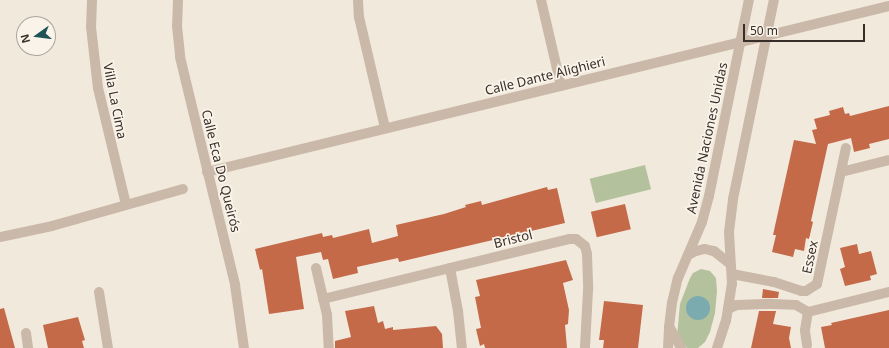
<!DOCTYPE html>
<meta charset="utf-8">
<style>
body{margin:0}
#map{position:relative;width:889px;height:348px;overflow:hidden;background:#f2e9dd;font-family:"Noto Sans",sans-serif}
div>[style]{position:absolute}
.green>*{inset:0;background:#b4c19d;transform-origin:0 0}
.water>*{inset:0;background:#7cabaf}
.round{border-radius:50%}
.building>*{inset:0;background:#c46a49;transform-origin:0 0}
.minor>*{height:10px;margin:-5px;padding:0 5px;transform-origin:5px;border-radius:5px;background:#cab9a9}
.tertiary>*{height:10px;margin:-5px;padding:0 5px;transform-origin:5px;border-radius:5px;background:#cab9a9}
span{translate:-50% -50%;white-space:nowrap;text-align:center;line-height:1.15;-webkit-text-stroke:3.5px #faf3e9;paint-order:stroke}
.street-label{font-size:13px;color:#372e29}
.north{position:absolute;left:16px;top:16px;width:40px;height:40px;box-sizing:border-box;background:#faf3e9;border:1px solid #aca49c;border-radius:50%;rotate:256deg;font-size:11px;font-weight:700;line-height:16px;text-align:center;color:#372e29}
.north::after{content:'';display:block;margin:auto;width:14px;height:18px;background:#1f5358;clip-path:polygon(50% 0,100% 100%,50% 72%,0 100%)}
.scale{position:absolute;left:743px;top:24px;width:122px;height:18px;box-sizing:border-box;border:2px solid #372e29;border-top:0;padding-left:5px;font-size:12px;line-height:14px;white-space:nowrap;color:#372e29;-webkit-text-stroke:3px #faf3e9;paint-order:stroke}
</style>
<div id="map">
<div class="green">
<div style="left:645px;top:165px;width:25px;height:57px;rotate:76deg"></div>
<div style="clip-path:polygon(701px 269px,710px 271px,716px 278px,717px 291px,715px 313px,710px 332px,705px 342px,698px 348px,687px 348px,677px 337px,680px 304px,690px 278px,693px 273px)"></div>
</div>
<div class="water">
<div class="round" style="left:686px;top:296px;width:24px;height:24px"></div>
</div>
<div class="building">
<div style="clip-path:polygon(889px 106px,889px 139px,869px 144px,870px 148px,854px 152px,851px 138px,828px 144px,811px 221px,813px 222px,809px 239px,806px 238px,804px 251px,795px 249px,793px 257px,772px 252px,776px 235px,773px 235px,794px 140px,816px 144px,812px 130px,817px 129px,814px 119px,830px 115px,829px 111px,843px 107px,845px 114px,849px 113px,850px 116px)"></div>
<div style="clip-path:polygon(547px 187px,548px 190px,557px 188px,565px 223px,399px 262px,398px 258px,357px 267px,358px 273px,333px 279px,328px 259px,323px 260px,321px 252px,296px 257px,304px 309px,269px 314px,262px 269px,260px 270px,255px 249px,322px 233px,323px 237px,332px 235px,333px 238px,369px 229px,372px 243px,398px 236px,396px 225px,444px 214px,466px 207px,465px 205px,481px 201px,482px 205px)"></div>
<div style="left:625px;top:204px;width:26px;height:35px;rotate:77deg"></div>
<div style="clip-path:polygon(857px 244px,859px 254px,871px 251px,877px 274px,870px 276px,871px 280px,845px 286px,840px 269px,845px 267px,840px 248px)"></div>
<div style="clip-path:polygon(566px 260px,573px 280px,563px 283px,569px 310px,568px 324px,565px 325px,567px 348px,485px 348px,484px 344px,480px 346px,476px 329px,481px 328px,475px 297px,480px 296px,476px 280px)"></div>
<div style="clip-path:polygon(763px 289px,779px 292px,778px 298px,762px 298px)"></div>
<div style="clip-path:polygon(604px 301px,643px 305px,638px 348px,603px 348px,604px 340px,599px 340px)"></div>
<div style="clip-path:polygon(374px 306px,378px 323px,383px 321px,385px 329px,393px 327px,393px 330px,436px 326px,442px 334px,443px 348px,335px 348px,335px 341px,351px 337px,345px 311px)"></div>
<div style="clip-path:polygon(4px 308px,15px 348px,0 348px,0 309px)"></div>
<div style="clip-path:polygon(889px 310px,889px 348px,825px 348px,821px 327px,832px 325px,831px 323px)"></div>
<div style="clip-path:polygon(759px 311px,776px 311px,773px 324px,791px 327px,789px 338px,791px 348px,751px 348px)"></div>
<div style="clip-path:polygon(78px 317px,85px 340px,82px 341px,84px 348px,48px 348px,43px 325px)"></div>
</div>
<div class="minor">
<div style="left:92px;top:0;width:27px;rotate:92deg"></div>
<div style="left:91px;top:27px;width:61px;rotate:83.5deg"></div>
<div style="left:98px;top:88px;width:120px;rotate:76.5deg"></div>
<div style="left:178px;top:0;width:26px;rotate:92deg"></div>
<div style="left:177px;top:26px;width:31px;rotate:84deg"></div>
<div style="left:180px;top:57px;width:235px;rotate:76.4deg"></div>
<div style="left:235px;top:285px;width:64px;rotate:81.9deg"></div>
<div style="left:358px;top:0;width:17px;rotate:87deg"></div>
<div style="left:359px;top:17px;width:114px;rotate:76.8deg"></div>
<div style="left:541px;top:0;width:88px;rotate:76.9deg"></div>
<div style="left:207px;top:172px;width:702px;rotate:-13.68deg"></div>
<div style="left:841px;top:172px;width:49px;rotate:-14deg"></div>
<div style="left:0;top:237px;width:53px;rotate:-11.9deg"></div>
<div style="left:52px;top:226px;width:136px;rotate:-15.8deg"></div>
<div style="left:316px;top:268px;width:48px;rotate:76.8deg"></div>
<div style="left:327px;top:315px;width:33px;rotate:87deg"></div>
<div style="left:450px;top:268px;width:44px;rotate:79.5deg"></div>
<div style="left:458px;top:311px;width:37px;rotate:84deg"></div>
<div style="left:732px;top:274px;width:43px;rotate:10.8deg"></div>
<div style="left:774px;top:282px;width:28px;rotate:18deg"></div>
<div style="left:801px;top:291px;width:5px"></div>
<div style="left:806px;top:291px;width:13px;rotate:-32deg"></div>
<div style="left:817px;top:284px;width:139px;rotate:-78deg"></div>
<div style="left:99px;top:292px;width:57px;rotate:80.9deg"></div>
<div style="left:323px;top:299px;width:254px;rotate:-13.7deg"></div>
<div style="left:570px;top:239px;width:6px"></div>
<div style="left:576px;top:239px;width:11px;rotate:38deg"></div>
<div style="left:585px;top:246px;width:8px;rotate:76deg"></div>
<div style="left:587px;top:254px;width:36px;rotate:88deg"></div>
<div style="left:588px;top:290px;width:58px;rotate:93deg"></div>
<div style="left:728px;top:309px;width:10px;rotate:-24deg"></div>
<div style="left:737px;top:305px;width:34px;rotate:-2deg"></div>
<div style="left:771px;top:304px;width:25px;rotate:2deg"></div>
<div style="left:796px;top:305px;width:14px;rotate:30deg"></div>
<div style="left:808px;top:312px;width:83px;rotate:-13.9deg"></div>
<div style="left:26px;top:333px;width:15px;rotate:82deg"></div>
<div style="left:807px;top:345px;width:15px;rotate:-98deg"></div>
<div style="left:805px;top:330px;width:18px;rotate:-81deg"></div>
</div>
<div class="tertiary">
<div style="left:688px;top:255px;width:9px;rotate:-27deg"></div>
<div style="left:696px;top:251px;width:9px;rotate:-13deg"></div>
<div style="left:705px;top:249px;width:9px;rotate:13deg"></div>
<div style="left:714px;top:251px;width:21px;rotate:39deg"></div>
<div style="left:670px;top:328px;width:23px;rotate:61deg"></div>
<div style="left:668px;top:348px;width:21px;rotate:-87deg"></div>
<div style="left:669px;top:327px;width:24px;rotate:-83deg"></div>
<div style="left:672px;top:303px;width:26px;rotate:-77deg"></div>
<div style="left:678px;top:278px;width:61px;rotate:-66.8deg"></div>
<div style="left:702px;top:222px;width:27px;rotate:-75deg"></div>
<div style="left:709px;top:196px;width:200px;rotate:-78.5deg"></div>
<div style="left:717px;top:348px;width:28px;rotate:-72deg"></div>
<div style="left:726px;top:321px;width:37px;rotate:-81deg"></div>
<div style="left:732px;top:284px;width:52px;rotate:-93.3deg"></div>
<div style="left:729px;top:232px;width:33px;rotate:-83deg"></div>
<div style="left:733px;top:199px;width:203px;rotate:-78.4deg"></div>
</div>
<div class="street-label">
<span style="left:545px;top:76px;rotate:-14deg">Calle Dante Alighieri</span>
<span style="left:115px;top:101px;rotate:79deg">Villa La Cima</span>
<span style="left:707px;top:138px;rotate:-78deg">Avenida Naciones Unidas</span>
<span style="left:221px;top:171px;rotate:76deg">Calle Eca Do Queirós</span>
<span style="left:513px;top:239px;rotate:-14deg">Bristol</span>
<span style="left:810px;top:257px;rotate:-78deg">Essex</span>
</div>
<div class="north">N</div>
<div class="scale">50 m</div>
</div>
